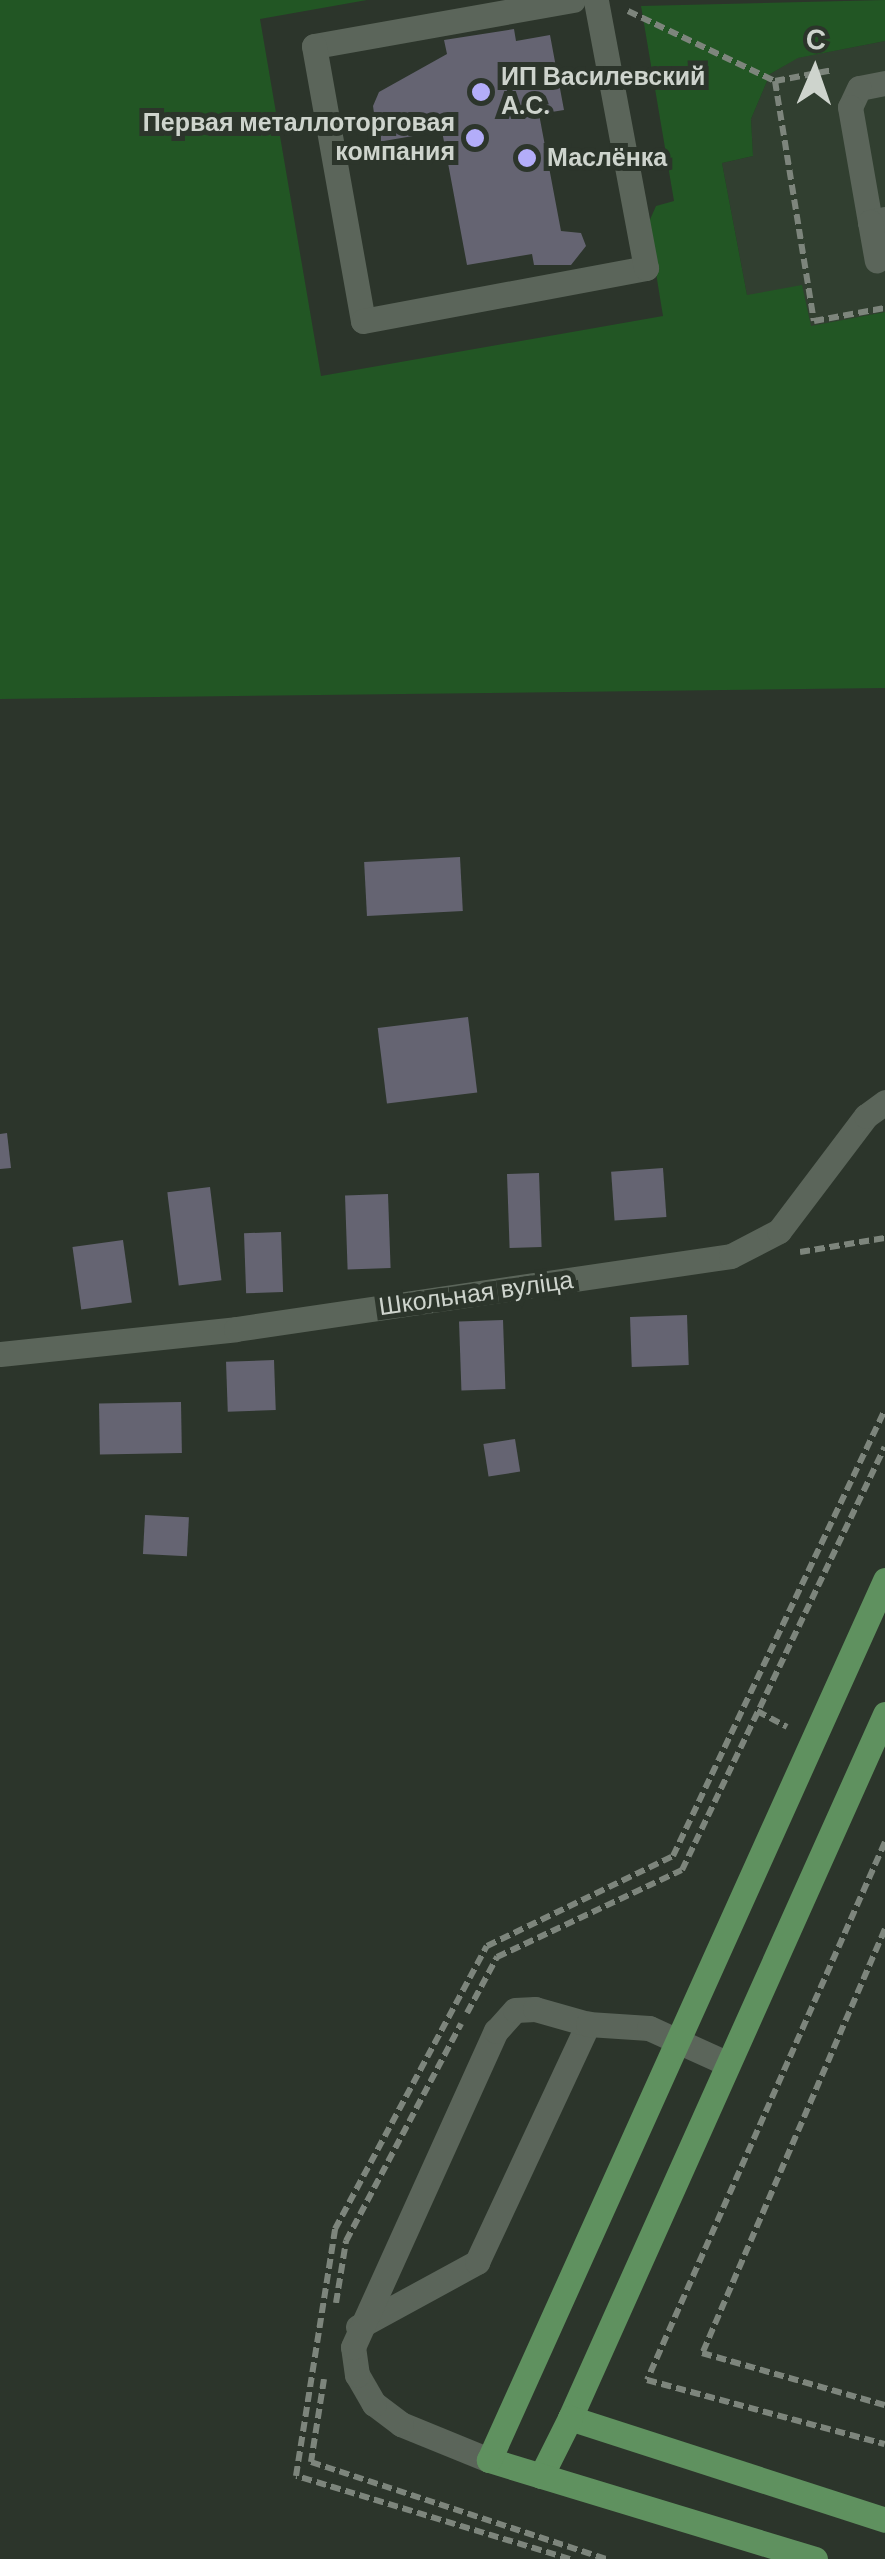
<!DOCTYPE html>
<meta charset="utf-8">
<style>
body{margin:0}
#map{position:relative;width:885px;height:2559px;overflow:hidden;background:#2c352b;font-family:"DM Sans",sans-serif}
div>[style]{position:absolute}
.built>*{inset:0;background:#313f30}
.green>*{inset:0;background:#225624}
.building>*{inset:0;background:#656472;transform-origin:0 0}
.path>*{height:6px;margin-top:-3px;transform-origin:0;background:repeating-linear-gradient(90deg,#7d857c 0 10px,transparent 0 15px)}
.minor>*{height:25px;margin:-12.5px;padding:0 12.5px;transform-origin:12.5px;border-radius:12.5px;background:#5b655a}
.major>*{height:25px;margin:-12.5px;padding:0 12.5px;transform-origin:12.5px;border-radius:12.5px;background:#5f915f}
.dots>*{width:28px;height:28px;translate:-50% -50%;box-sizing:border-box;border:5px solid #2c352b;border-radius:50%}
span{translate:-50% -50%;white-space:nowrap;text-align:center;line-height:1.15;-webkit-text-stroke:10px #2c352b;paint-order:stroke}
.poi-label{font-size:25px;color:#ced4cd;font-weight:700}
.left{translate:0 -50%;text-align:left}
.right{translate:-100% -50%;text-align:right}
.street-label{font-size:25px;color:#ced4cd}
.north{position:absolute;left:765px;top:20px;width:100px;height:100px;-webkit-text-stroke:8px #2c352b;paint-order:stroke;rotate:2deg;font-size:28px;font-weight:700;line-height:40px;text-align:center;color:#ced4cd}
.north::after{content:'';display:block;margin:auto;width:35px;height:45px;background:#ced4cd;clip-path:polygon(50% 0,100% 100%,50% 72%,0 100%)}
</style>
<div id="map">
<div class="built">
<div style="clip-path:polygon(885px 41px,885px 312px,810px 327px,747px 295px,722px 163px,753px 156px,751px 119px,770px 74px,797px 58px)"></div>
</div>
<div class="green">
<div style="clip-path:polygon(0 0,367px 0,260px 19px,321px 376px,663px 316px,648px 224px,656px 206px,674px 201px,641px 6px,885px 0,885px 41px,798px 58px,770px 74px,751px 119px,753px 156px,722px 163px,747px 295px,802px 285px,811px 326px,885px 312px,885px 688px,0 699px)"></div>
</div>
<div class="building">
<div style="clip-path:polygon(514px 29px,516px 41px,550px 35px,564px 110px,539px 114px,561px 231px,581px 233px,586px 246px,571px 265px,534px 265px,532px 254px,467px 265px,442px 131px,378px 142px,373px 106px,379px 92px,447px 54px,444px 40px)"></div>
<div style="left:460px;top:857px;width:54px;height:96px;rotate:87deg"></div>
<div style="left:468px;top:1017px;width:76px;height:91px;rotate:83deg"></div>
<div style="clip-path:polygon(7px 1133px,11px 1168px,0 1169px,0 1134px)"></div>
<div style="left:663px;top:1168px;width:49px;height:52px;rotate:86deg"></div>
<div style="left:539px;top:1173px;width:74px;height:32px;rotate:88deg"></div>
<div style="left:210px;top:1187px;width:94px;height:43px;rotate:83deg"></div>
<div style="left:388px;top:1194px;width:74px;height:43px;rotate:88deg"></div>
<div style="left:281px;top:1232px;width:60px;height:37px;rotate:88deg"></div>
<div style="left:123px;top:1240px;width:63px;height:51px;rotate:82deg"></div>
<div style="left:687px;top:1315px;width:50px;height:57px;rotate:88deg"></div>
<div style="left:503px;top:1320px;width:69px;height:44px;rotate:88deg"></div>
<div style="left:274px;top:1360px;width:50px;height:48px;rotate:88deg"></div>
<div style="left:181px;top:1402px;width:51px;height:82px;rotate:89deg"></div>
<div style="left:515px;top:1439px;width:33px;height:32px;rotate:81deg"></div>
<div style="left:145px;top:1515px;width:44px;height:39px;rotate:3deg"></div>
</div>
<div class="path">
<div style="left:628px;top:11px;width:163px;rotate:25.5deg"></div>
<div style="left:775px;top:81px;width:59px;rotate:-10.7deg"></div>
<div style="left:775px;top:81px;width:243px;rotate:80.8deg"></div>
<div style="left:814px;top:321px;width:72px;rotate:-10.4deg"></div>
<div style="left:800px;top:1252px;width:86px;rotate:-9.4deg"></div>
<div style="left:757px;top:1711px;width:34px;rotate:28deg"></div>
<div style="left:885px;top:1842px;width:588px;rotate:113.86deg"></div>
<div style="left:647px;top:2380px;width:246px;rotate:15.1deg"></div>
<div style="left:885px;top:1929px;width:462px;rotate:113.3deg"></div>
<div style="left:702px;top:2353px;width:190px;rotate:15.9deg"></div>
<div style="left:467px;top:2013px;width:64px;rotate:-61.8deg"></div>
<div style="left:497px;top:1957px;width:204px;rotate:-25.2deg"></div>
<div style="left:682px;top:1870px;width:469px;rotate:-64.4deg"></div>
<div style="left:336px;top:2303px;width:63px;rotate:-80.8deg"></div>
<div style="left:346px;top:2241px;width:246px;rotate:-62.1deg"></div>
<div style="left:324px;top:2379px;width:84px;rotate:98.9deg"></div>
<div style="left:311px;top:2462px;width:311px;rotate:18.2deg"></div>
<div style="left:570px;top:2559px;width:286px;rotate:-163.1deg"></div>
<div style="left:296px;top:2476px;width:250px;rotate:-81deg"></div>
<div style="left:335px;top:2229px;width:321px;rotate:-61.8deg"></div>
<div style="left:487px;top:1946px;width:207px;rotate:-25.8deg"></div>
<div style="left:673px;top:1856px;width:494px;rotate:-64.6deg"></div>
</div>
<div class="minor">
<div style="left:573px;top:0;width:263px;rotate:169.9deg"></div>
<div style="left:314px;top:46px;width:279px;rotate:79.9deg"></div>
<div style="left:363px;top:321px;width:288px;rotate:-10.6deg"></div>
<div style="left:646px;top:268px;width:273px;rotate:-100.6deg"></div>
<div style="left:885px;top:83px;width:26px;rotate:169deg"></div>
<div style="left:859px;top:88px;width:21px;rotate:115deg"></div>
<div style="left:850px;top:107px;width:117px;rotate:80.1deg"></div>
<div style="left:870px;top:222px;width:15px;rotate:-11deg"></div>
<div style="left:870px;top:222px;width:39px;rotate:80deg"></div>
<div style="left:0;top:1354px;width:237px;rotate:-6deg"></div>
<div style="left:236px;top:1329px;width:500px;rotate:-8.39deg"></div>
<div style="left:731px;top:1256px;width:54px;rotate:-27.5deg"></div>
<div style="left:779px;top:1231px;width:144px;rotate:-52.9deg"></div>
<div style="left:866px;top:1116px;width:24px;rotate:-36deg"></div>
<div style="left:358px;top:2327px;width:136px;rotate:-28.6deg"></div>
<div style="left:477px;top:2262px;width:263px;rotate:-65deg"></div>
<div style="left:489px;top:2460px;width:95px;rotate:-157.8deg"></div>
<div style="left:401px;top:2424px;width:34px;rotate:-143deg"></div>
<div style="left:374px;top:2404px;width:34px;rotate:-120deg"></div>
<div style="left:357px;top:2375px;width:28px;rotate:-98deg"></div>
<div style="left:353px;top:2347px;width:347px;rotate:-65.7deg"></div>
<div style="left:496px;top:2031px;width:28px;rotate:-48deg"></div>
<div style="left:515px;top:2010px;width:20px;rotate:-3deg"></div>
<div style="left:535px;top:2009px;width:55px;rotate:15.8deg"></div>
<div style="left:588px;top:2024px;width:61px;rotate:3.8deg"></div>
<div style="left:649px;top:2028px;width:85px;rotate:24.4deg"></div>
</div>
<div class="major">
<div style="left:885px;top:1714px;width:771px;rotate:114.11deg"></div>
<div style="left:570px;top:2418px;width:331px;rotate:17.9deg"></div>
<div style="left:541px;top:2476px;width:65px;rotate:-63.4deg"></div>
<div style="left:815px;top:2559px;width:341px;rotate:-163.1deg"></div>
<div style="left:489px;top:2460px;width:965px;rotate:-65.77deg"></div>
</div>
<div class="dots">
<div style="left:481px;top:92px;background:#b3adf9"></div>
<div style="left:475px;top:138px;background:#b3adf9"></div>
<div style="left:527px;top:158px;background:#b3adf9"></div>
</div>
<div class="poi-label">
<span class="left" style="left:501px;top:92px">ИП Василевский<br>А.С.</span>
<span class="right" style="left:455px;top:138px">Первая металлоторговая<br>компания</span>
<span class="left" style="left:547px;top:158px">Маслёнка</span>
</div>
<div class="street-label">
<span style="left:476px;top:1294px;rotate:-8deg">Школьная вуліца</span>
</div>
<div class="north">С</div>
</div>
